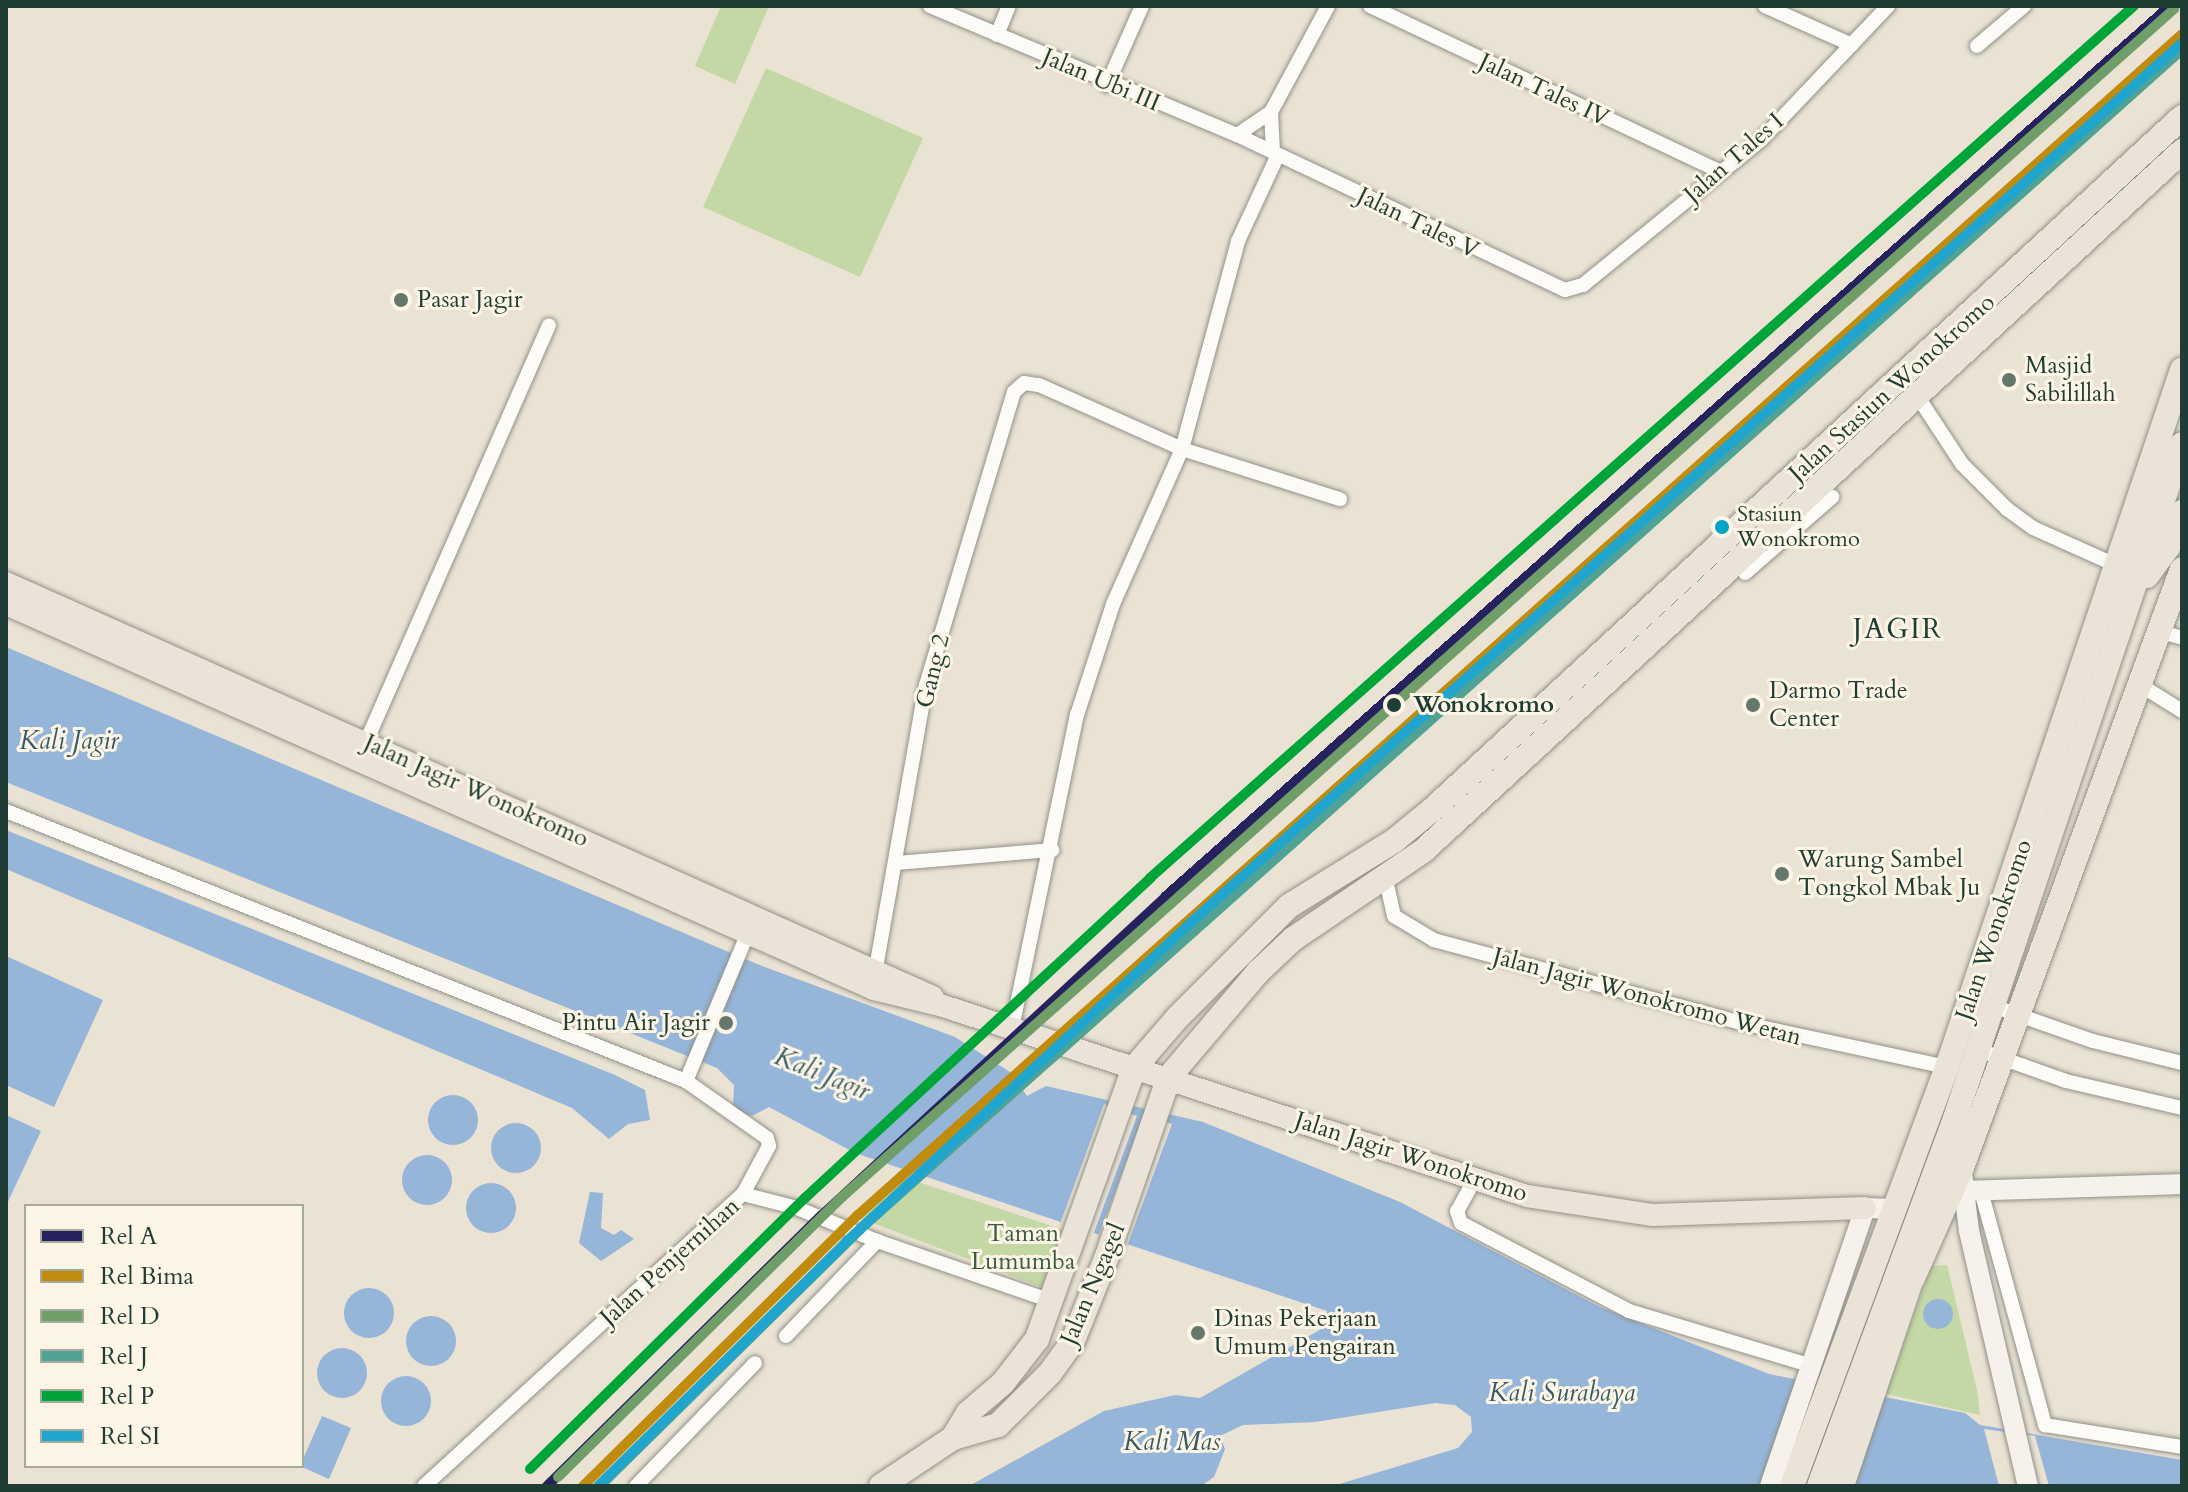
<!DOCTYPE html>
<style>
body{margin:0}
#map{position:relative;width:2188px;height:1492px;overflow:hidden;background:#eae2d3;font-family:Cardo,serif}
div>[style]{position:absolute}
.green>*{inset:0;background:#c3d8a4}
.water>*{inset:0;background:#95b5d9}
.round{border-radius:50%}
.pier>*{inset:0;background:#eae2d3}
.roads{filter:drop-shadow(0 0 2px #909188) drop-shadow(0 0 2px #909188)}
.minor>*{height:14px;margin:-7px;padding:0 7px;transform-origin:7px;border-radius:7px;background:#fcfbf8}
.secondary>*{height:20px;margin:-10px;padding:0 10px;transform-origin:10px;border-radius:10px;background:#f6f1eb}
.primary>*{height:22px;margin:-11px;padding:0 11px;transform-origin:11px;border-radius:11px;background:#ece3d8}
.trunk>*{height:24px;margin:-12px;padding:0 12px;transform-origin:12px;border-radius:12px;background:#ece3d8}
.rail-1>*{height:10px;margin:-5px;padding:0 5px;transform-origin:5px;border-radius:5px;background:#26225e}
.rail-2>*{height:10px;margin:-5px;padding:0 5px;transform-origin:5px;border-radius:5px;background:#c18c0d}
.rail-3>*{height:10px;margin:-5px;padding:0 5px;transform-origin:5px;border-radius:5px;background:#6f9e68}
.rail-4>*{height:10px;margin:-5px;padding:0 5px;transform-origin:5px;border-radius:5px;background:#50a394}
.rail-5>*{height:10px;margin:-5px;padding:0 5px;transform-origin:5px;border-radius:5px;background:#00a53a}
.rail-6>*{height:10px;margin:-5px;padding:0 5px;transform-origin:5px;border-radius:5px;background:#20a6ce}
.dots>*{width:22px;height:22px;translate:-50% -50%;box-sizing:border-box;border:4px solid #fcf5e5;border-radius:50%}
span{translate:-50% -50%;white-space:nowrap;text-align:center;line-height:1.15;-webkit-text-stroke:6px #fcf5e5;paint-order:stroke}
.bus-label{font-size:22px;color:#1f3d34}
.left{translate:0 -50%;text-align:left}
.street-label{font-size:24px;color:#1f3d34}
.poi-label{font-size:24px;color:#1f3d34}
.right{translate:-100% -50%;text-align:right}
.stop-label{font-size:24px;color:#1f3d34;font-weight:700}
.park-label{font-size:24px;color:#395a43}
.water-label{font-size:26px;color:#375b66;font-style:italic}
.quarter-label{font-size:28px;color:#1f3d34;letter-spacing:2px}
.frame{position:absolute;inset:0;border:8px solid #1f3d34;pointer-events:none}
.legend{position:absolute;left:24px;top:1204px;width:280px;height:264px;box-sizing:border-box;background:#fcf5e5;border:2px solid #a4ab9e;margin:0;padding:10px 14px;list-style:none;font-size:24px;color:#1f3d34}
.legend li{display:flex;align-items:center;gap:16px;height:40px}
.legend b{width:40px;border:2px solid #a4ab9e}
</style>
<div id="map">
<div class="green">
<div style="clip-path:polygon(721px 6px,769px 6px,735px 84px,695px 66px)"></div>
<div style="clip-path:polygon(766px 68px,923px 138px,860px 277px,703px 207px)"></div>
<div style="clip-path:polygon(897px 1175px,1064px 1230px,1042px 1287px,857px 1217px)"></div>
<div style="clip-path:polygon(1947px 1265px,1977px 1390px,1980px 1415px,1886px 1394px,1931px 1266px)"></div>
</div>
<div class="water">
<div style="clip-path:polygon(6px 647px,762px 966px,955px 1037px,1010px 1072px,1027px 1096px,1046px 1086px,1203px 1122px,1400px 1202px,1598px 1306px,1769px 1374px,1965px 1413px,1980px 1425px,2182px 1460px,2182px 1486px,1333px 1486px,1458px 1448px,1472px 1432px,1471px 1417px,1455px 1405px,1435px 1403px,1315px 1422px,1243px 1425px,1220px 1436px,1225px 1449px,1214px 1477px,1201px 1486px,969px 1486px,1104px 1411px,1175px 1395px,1200px 1398px,1323px 1328px,1327px 1311px,855px 1153px,769px 1107px,752px 1116px,733px 1109px,734px 1085px,717px 1068px,6px 782px)"></div>
<div style="clip-path:polygon(6px 830px,615px 1075px,645px 1090px,650px 1120px,628px 1124px,609px 1139px,572px 1108px,6px 869px)"></div>
<div style="clip-path:polygon(6px 956px,103px 1000px,54px 1107px,6px 1085px)"></div>
<div class="round" style="left:428px;top:1095px;width:50px;height:50px"></div>
<div style="clip-path:polygon(6px 1115px,41px 1131px,6px 1206px)"></div>
<div class="round" style="left:491px;top:1123px;width:50px;height:50px"></div>
<div class="round" style="left:402px;top:1155px;width:50px;height:50px"></div>
<div class="round" style="left:466px;top:1183px;width:50px;height:50px"></div>
<div style="clip-path:polygon(590px 1192px,603px 1193px,601px 1228px,614px 1235px,621px 1230px,634px 1239px,601px 1261px,579px 1243px)"></div>
<div class="round" style="left:344px;top:1288px;width:50px;height:50px"></div>
<div class="round" style="left:1923px;top:1299px;width:30px;height:30px"></div>
<div class="round" style="left:406px;top:1316px;width:50px;height:50px"></div>
<div class="round" style="left:317px;top:1348px;width:50px;height:50px"></div>
<div class="round" style="left:381px;top:1376px;width:50px;height:50px"></div>
<div style="clip-path:polygon(322px 1416px,351px 1428px,329px 1479px,300px 1466px)"></div>
</div>
<div class="pier">
<div style="clip-path:polygon(1104px 1104px,1137px 1116px,1093px 1235px,1060px 1224px)"></div>
<div style="clip-path:polygon(1144px 1114px,1172px 1124px,1127px 1246px,1098px 1237px)"></div>
<div style="clip-path:polygon(1984px 1429px,2035px 1436px,2049px 1486px,1999px 1486px)"></div>
</div>
<div class="roads">
<div class="minor">
<div style="left:930px;top:6px;width:333px;rotate:22.8deg"></div>
<div style="left:1237px;top:135px;width:363px;rotate:25.3deg"></div>
<div style="left:1565px;top:290px;width:19px;rotate:-16deg"></div>
<div style="left:1583px;top:285px;width:230px;rotate:-39.2deg"></div>
<div style="left:1761px;top:140px;width:185px;rotate:-46.5deg"></div>
<div style="left:1370px;top:6px;width:386px;rotate:25.3deg"></div>
<div style="left:1765px;top:6px;width:95px;rotate:24.1deg"></div>
<div style="left:997px;top:35px;width:31px;rotate:-68deg"></div>
<div style="left:1977px;top:46px;width:62px;rotate:-40.4deg"></div>
<div style="left:1107px;top:85px;width:86px;rotate:-66.1deg"></div>
<div style="left:1271px;top:112px;width:40px;rotate:87.1deg"></div>
<div style="left:1237px;top:135px;width:41px;rotate:-34.1deg"></div>
<div style="left:1271px;top:112px;width:120px;rotate:-61.7deg"></div>
<div style="left:1918px;top:397px;width:80px;rotate:56.7deg"></div>
<div style="left:1962px;top:464px;width:64px;rotate:45deg"></div>
<div style="left:2007px;top:509px;width:32px;rotate:36deg"></div>
<div style="left:2033px;top:528px;width:93px;rotate:24.1deg"></div>
<div style="left:1745px;top:573px;width:116px;rotate:-41.1deg"></div>
<div style="left:2158px;top:631px;width:25px;rotate:16deg"></div>
<div style="left:2137px;top:683px;width:53px;rotate:31.9deg"></div>
<div style="left:366px;top:742px;width:455px;rotate:-66.3deg"></div>
<div style="left:6px;top:811px;width:732px;rotate:21.66deg"></div>
<div style="left:897px;top:863px;width:156px;rotate:-4.8deg"></div>
<div style="left:1385px;top:876px;width:41px;rotate:77.3deg"></div>
<div style="left:1394px;top:916px;width:47px;rotate:31deg"></div>
<div style="left:1434px;top:940px;width:314px;rotate:15.1deg"></div>
<div style="left:1737px;top:1022px;width:215px;rotate:12.1deg"></div>
<div style="left:876px;top:968px;width:287px;rotate:-80deg"></div>
<div style="left:926px;top:685px;width:306px;rotate:-73.3deg"></div>
<div style="left:1014px;top:392px;width:13px;rotate:-42deg"></div>
<div style="left:1024px;top:383px;width:15px;rotate:8deg"></div>
<div style="left:1039px;top:385px;width:157px;rotate:24.1deg"></div>
<div style="left:1182px;top:449px;width:166px;rotate:17.6deg"></div>
<div style="left:1993px;top:1006px;width:106px;rotate:19.3deg"></div>
<div style="left:2093px;top:1041px;width:92px;rotate:13.9deg"></div>
<div style="left:1012px;top:1028px;width:320px;rotate:-78.3deg"></div>
<div style="left:1077px;top:715px;width:117px;rotate:-72deg"></div>
<div style="left:1113px;top:604px;width:170px;rotate:-66deg"></div>
<div style="left:1182px;top:449px;width:215px;rotate:-74.9deg"></div>
<div style="left:1238px;top:241px;width:95px;rotate:-65.1deg"></div>
<div style="left:1979px;top:1050px;width:92px;rotate:19.6deg"></div>
<div style="left:2066px;top:1081px;width:119px;rotate:13.1deg"></div>
<div style="left:1475px;top:1179px;width:37px;rotate:119deg"></div>
<div style="left:1457px;top:1211px;width:13px;rotate:72deg"></div>
<div style="left:1461px;top:1223px;width:190px;rotate:27.6deg"></div>
<div style="left:1629px;top:1311px;width:191px;rotate:16.7deg"></div>
<div style="left:1981px;top:1191px;width:243px;rotate:74.7deg"></div>
<div style="left:2045px;top:1425px;width:139px;rotate:9.1deg"></div>
<div style="left:743px;top:1194px;width:56px;rotate:14.5deg"></div>
<div style="left:797px;top:1208px;width:87px;rotate:22.4deg"></div>
<div style="left:877px;top:1241px;width:187px;rotate:19deg"></div>
<div style="left:786px;top:1336px;width:132px;rotate:-46.2deg"></div>
<div style="left:424px;top:1486px;width:432px;rotate:-42.5deg"></div>
<div style="left:743px;top:1194px;width:55px;rotate:-61.6deg"></div>
<div style="left:769px;top:1146px;width:8px;rotate:-104deg"></div>
<div style="left:767px;top:1138px;width:99px;rotate:-144.9deg"></div>
<div style="left:686px;top:1081px;width:160px;rotate:-67.3deg"></div>
<div style="left:636px;top:1486px;width:171px;rotate:-45.9deg"></div>
</div>
<div class="secondary">
<div style="left:1961px;top:1165px;width:66px;rotate:83.1deg"></div>
<div style="left:1969px;top:1231px;width:262px;rotate:77deg"></div>
<div style="left:1964px;top:1191px;width:218px;rotate:-1.8deg"></div>
<div style="left:1770px;top:1486px;width:294px;rotate:-71.1deg"></div>
<div style="left:1865px;top:1208px;width:30px;rotate:2deg"></div>
</div>
<div class="primary">
<div style="left:6px;top:583px;width:1015px;rotate:24.07deg"></div>
<div style="left:6px;top:604px;width:950px;rotate:23.92deg"></div>
<div style="left:874px;top:989px;width:71px;rotate:13.8deg"></div>
<div style="left:943px;top:1006px;width:614px;rotate:18.02deg"></div>
<div style="left:1527px;top:1196px;width:126px;rotate:8.6deg"></div>
<div style="left:1652px;top:1215px;width:213px;rotate:-1.9deg"></div>
<div style="left:1843px;top:1486px;width:219px;rotate:-71.4deg"></div>
</div>
<div class="trunk">
<div style="left:2147px;top:576px;width:36px;rotate:-54deg"></div>
<div style="left:2168px;top:547px;width:38px;rotate:-68deg"></div>
<div style="left:1913px;top:1278px;width:118px;rotate:-66deg"></div>
<div style="left:1961px;top:1170px;width:640px;rotate:-69.81deg"></div>
<div style="left:953px;top:1438px;width:29px;rotate:-59deg"></div>
<div style="left:968px;top:1413px;width:46px;rotate:-40.6deg"></div>
<div style="left:1003px;top:1383px;width:56px;rotate:-52.3deg"></div>
<div style="left:1037px;top:1339px;width:288px;rotate:-70.3deg"></div>
<div style="left:1134px;top:1068px;width:67px;rotate:-49.2deg"></div>
<div style="left:1178px;top:1017px;width:157px;rotate:-45deg"></div>
<div style="left:1289px;top:906px;width:123px;rotate:-31.8deg"></div>
<div style="left:1394px;top:841px;width:50px;rotate:-39.4deg"></div>
<div style="left:1433px;top:809px;width:1020px;rotate:-42.73deg"></div>
<div style="left:881px;top:1486px;width:87px;rotate:-33.7deg"></div>
<div style="left:953px;top:1438px;width:47px;rotate:-16.1deg"></div>
<div style="left:998px;top:1425px;width:74px;rotate:-45deg"></div>
<div style="left:1050px;top:1373px;width:37px;rotate:-54deg"></div>
<div style="left:1072px;top:1343px;width:94px;rotate:-68.1deg"></div>
<div style="left:1107px;top:1256px;width:189px;rotate:-70.9deg"></div>
<div style="left:1169px;top:1077px;width:138px;rotate:-49.7deg"></div>
<div style="left:1258px;top:972px;width:48px;rotate:-43.3deg"></div>
<div style="left:1293px;top:939px;width:157px;rotate:-34.1deg"></div>
<div style="left:1423px;top:851px;width:1033px;rotate:-42.68deg"></div>
<div style="left:1792px;top:1486px;width:447px;rotate:-69.7deg"></div>
<div style="left:1947px;top:1067px;width:736px;rotate:-71.37deg"></div>
<div style="left:1819px;top:1486px;width:392px;rotate:-69.7deg"></div>
<div style="left:1955px;top:1118px;width:711px;rotate:-71.39deg"></div>
</div>
</div>
<div class="rail-1">
<div style="left:547px;top:1486px;width:385px;rotate:-44.6deg"></div>
<div style="left:821px;top:1216px;width:471px;rotate:-42.8deg"></div>
<div style="left:1166px;top:896px;width:1342px;rotate:-41.56deg"></div>
</div>
<div class="rail-2">
<div style="left:583px;top:1486px;width:386px;rotate:-44.6deg"></div>
<div style="left:858px;top:1215px;width:1774px;rotate:-41.73deg"></div>
</div>
<div class="rail-3">
<div style="left:558px;top:1477px;width:399px;rotate:-44.6deg"></div>
<div style="left:842px;top:1197px;width:1785px;rotate:-41.73deg"></div>
</div>
<div class="rail-4">
<div style="left:600px;top:1486px;width:373px;rotate:-44.6deg"></div>
<div style="left:866px;top:1224px;width:1764px;rotate:-41.74deg"></div>
</div>
<div class="rail-5">
<div style="left:530px;top:1469px;width:386px;rotate:-44.6deg"></div>
<div style="left:805px;top:1198px;width:471px;rotate:-42.8deg"></div>
<div style="left:1150px;top:878px;width:1315px;rotate:-41.55deg"></div>
</div>
<div class="rail-6">
<div style="left:598px;top:1486px;width:348px;rotate:-44.5deg"></div>
<div style="left:846px;top:1242px;width:469px;rotate:-42.8deg"></div>
<div style="left:1190px;top:923px;width:1326px;rotate:-41.58deg"></div>
</div>
<div class="dots">
<div style="left:401px;top:300px;background:#66776c"></div>
<div style="left:2009px;top:380px;background:#66776c"></div>
<div style="left:1722px;top:527px;background:#02a4c6"></div>
<div style="left:1394px;top:705px;background:#1f3d34"></div>
<div style="left:1753px;top:705px;background:#66776c"></div>
<div style="left:1782px;top:874px;background:#66776c"></div>
<div style="left:726px;top:1023px;background:#66776c"></div>
<div style="left:1198px;top:1333px;background:#66776c"></div>
</div>
<div class="bus-label">
<span class="left" style="left:1737px;top:527px">Stasiun<br>Wonokromo</span>
</div>
<div class="street-label">
<span style="left:1101px;top:80px;rotate:23deg">Jalan Ubi III</span>
<span style="left:1544px;top:90px;rotate:25deg">Jalan Tales IV</span>
<span style="left:1734px;top:158px;rotate:-41deg">Jalan Tales I</span>
<span style="left:1418px;top:223px;rotate:26deg">Jalan Tales V</span>
<span style="left:1892px;top:388px;rotate:-42deg">Jalan Stasiun Wonokromo</span>
<span style="left:933px;top:671px;rotate:-76deg">Gang 2</span>
<span style="left:476px;top:791px;rotate:24deg">Jalan Jagir Wonokromo</span>
<span style="left:1994px;top:930px;rotate:-71deg">Jalan Wonokromo</span>
<span style="left:1647px;top:997px;rotate:15deg">Jalan Jagir Wonokromo Wetan</span>
<span style="left:1411px;top:1157px;rotate:18deg">Jalan Jagir Wonokromo</span>
<span style="left:670px;top:1262px;rotate:-42deg">Jalan Penjernihan</span>
<span style="left:1093px;top:1284px;rotate:-67deg">Jalan Ngagel</span>
</div>
<div class="poi-label">
<span class="left" style="left:417px;top:300px">Pasar Jagir</span>
<span class="left" style="left:2025px;top:380px">Masjid<br>Sabilillah</span>
<span class="left" style="left:1769px;top:705px">Darmo Trade<br>Center</span>
<span class="left" style="left:1798px;top:874px">Warung Sambel<br>Tongkol Mbak Ju</span>
<span class="right" style="left:710px;top:1023px">Pintu Air Jagir</span>
<span class="left" style="left:1214px;top:1333px">Dinas Pekerjaan<br>Umum Pengairan</span>
</div>
<div class="stop-label">
<span class="left" style="left:1413px;top:705px">Wonokromo</span>
</div>
<div class="park-label">
<span style="left:1023px;top:1248px">Taman<br>Lumumba</span>
</div>
<div class="water-label">
<span style="left:69px;top:741px">Kali Jagir</span>
<span style="left:822px;top:1074px;rotate:22deg">Kali Jagir</span>
<span style="left:1562px;top:1393px">Kali Surabaya</span>
<span style="left:1172px;top:1442px">Kali Mas</span>
</div>
<div class="quarter-label">
<span style="left:1898px;top:629px">JAGIR</span>
</div>
<div class="frame"></div>
<ul class="legend">
<li><b style="height:10px;background:#26225e"></b>Rel A</li>
<li><b style="height:10px;background:#c18c0d"></b>Rel Bima</li>
<li><b style="height:10px;background:#6f9e68"></b>Rel D</li>
<li><b style="height:10px;background:#50a394"></b>Rel J</li>
<li><b style="height:10px;background:#00a53a"></b>Rel P</li>
<li><b style="height:10px;background:#20a6ce"></b>Rel SI</li>
</ul>
</div>
